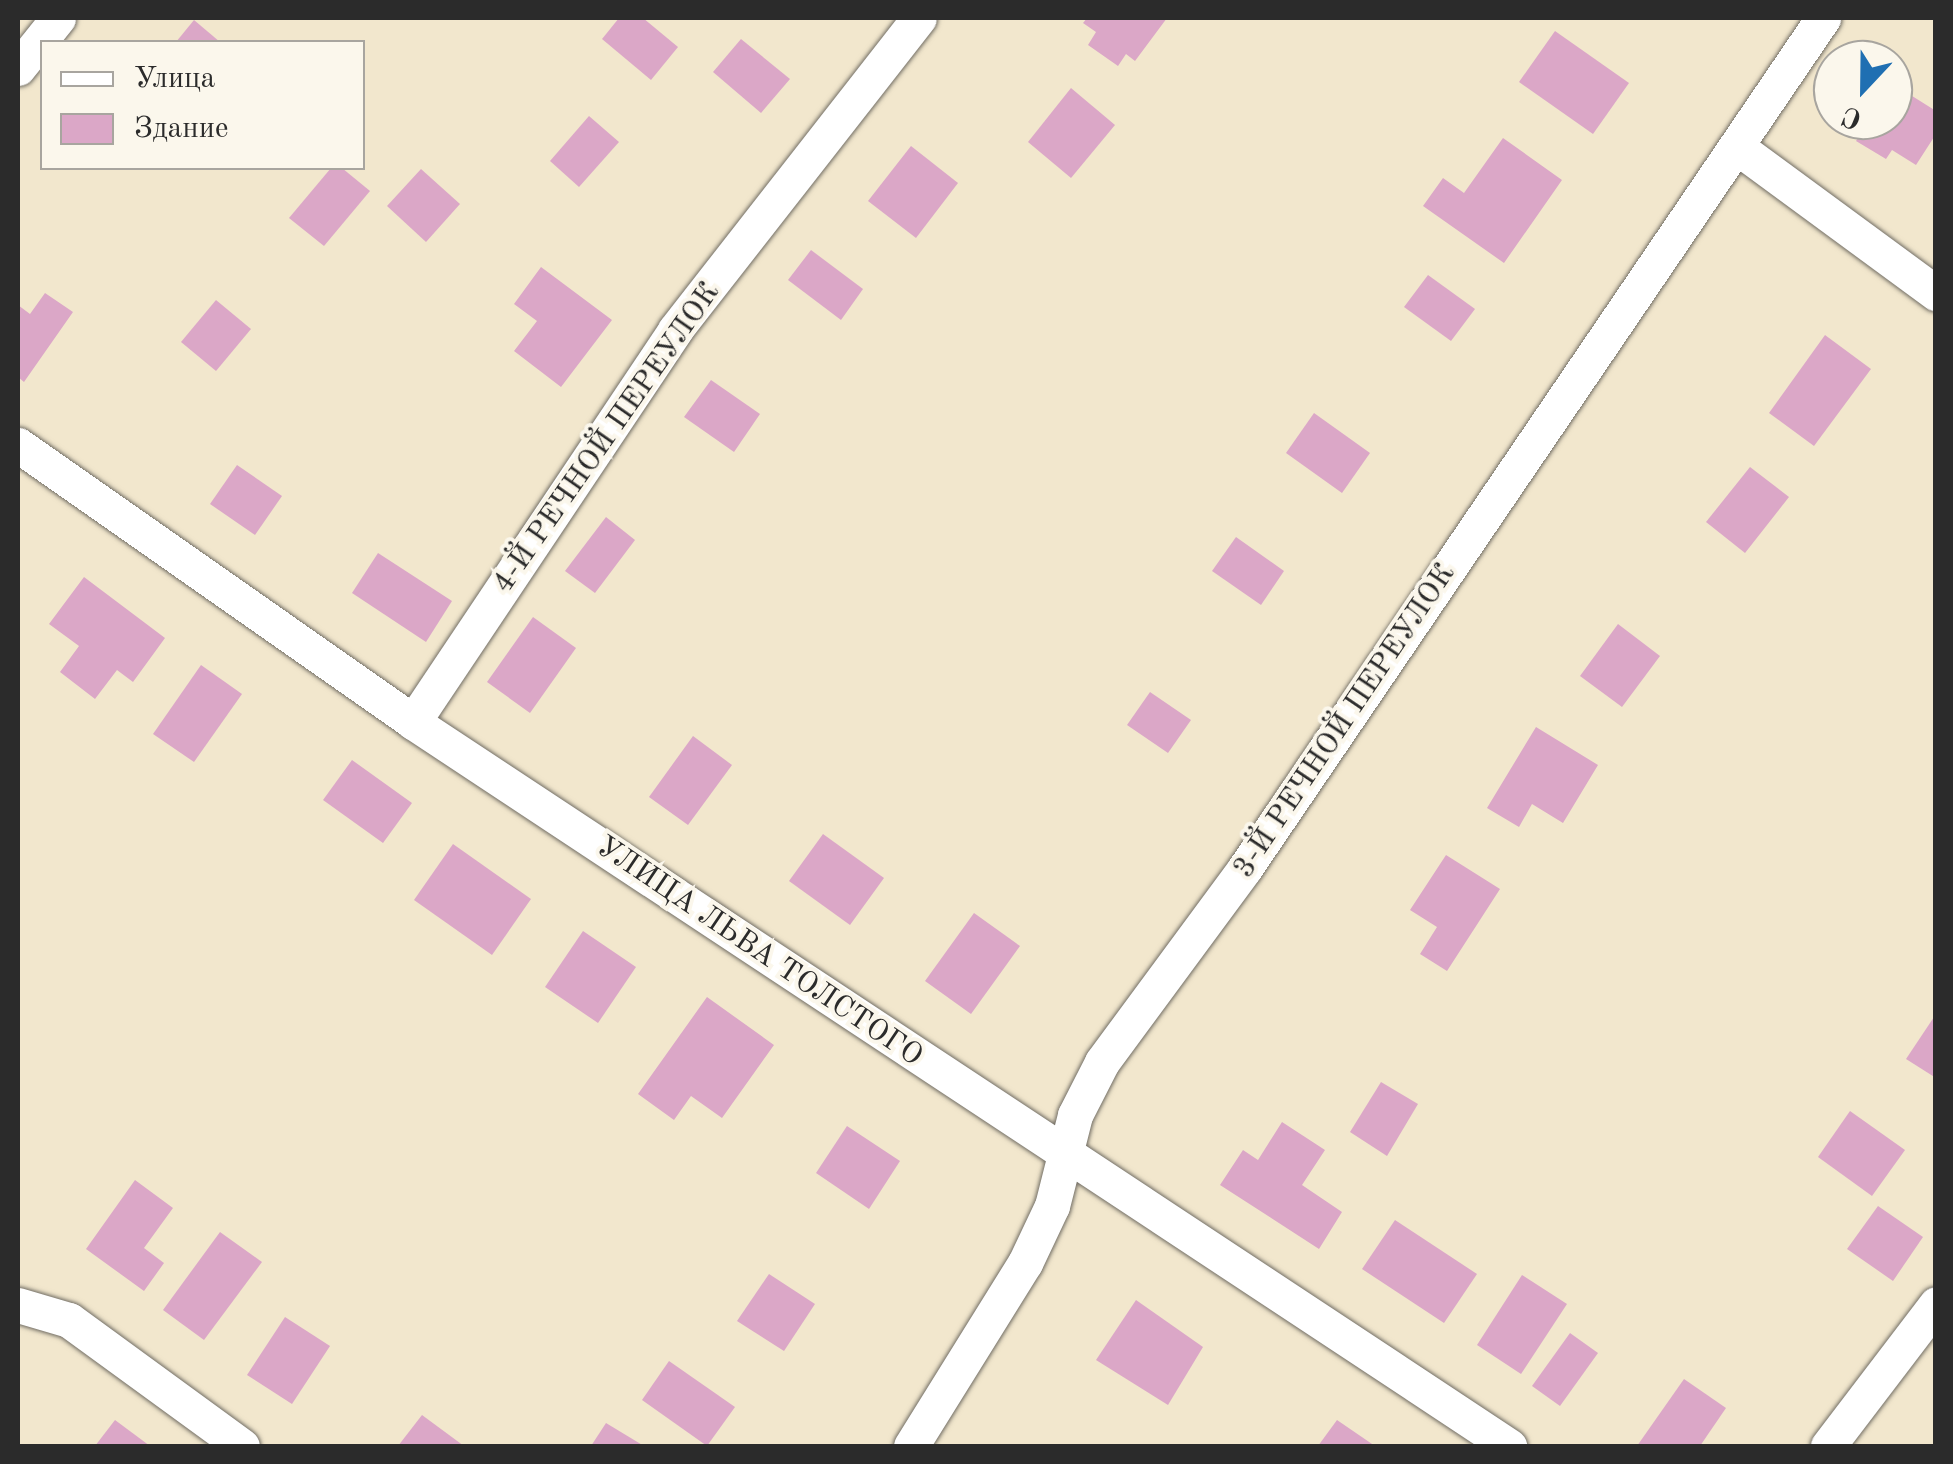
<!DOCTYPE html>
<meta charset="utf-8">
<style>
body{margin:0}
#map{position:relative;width:1953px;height:1464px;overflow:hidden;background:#f2e7cd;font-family:"Old Standard TT",serif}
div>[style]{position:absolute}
.building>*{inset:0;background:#dba7c7}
.roads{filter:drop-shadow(0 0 2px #716d64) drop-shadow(0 0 2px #716d64)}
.minor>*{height:35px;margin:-17.5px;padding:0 17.5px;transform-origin:17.5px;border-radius:17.5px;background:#fff}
span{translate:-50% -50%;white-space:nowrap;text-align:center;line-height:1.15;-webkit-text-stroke:8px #fbf7ec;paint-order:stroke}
.street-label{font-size:30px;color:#2b2b2b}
.frame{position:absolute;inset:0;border:20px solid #2b2b2b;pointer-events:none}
.legend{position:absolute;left:40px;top:40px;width:325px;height:130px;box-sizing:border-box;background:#fbf7ec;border:2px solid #a8a59f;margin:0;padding:12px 18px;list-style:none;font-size:30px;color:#2b2b2b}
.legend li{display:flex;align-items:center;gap:20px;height:50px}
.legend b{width:50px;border:2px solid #a8a59f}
.north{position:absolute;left:1813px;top:40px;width:100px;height:100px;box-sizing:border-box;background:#fbf7ec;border:2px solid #a8a59f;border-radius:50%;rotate:202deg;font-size:28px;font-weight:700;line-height:40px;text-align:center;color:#2b2b2b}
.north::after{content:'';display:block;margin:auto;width:35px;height:45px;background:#1f6fb2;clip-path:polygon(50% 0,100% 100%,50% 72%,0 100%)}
</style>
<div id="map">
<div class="building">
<div style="clip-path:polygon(619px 18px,643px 18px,678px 47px,651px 80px,602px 39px)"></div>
<div style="clip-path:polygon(1087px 18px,1167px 18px,1135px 61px,1126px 54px,1118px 66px,1088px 45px,1096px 32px,1083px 23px)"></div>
<div style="clip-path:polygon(194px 20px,220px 42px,176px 42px)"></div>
<div style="clip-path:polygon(1555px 31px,1629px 83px,1593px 134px,1519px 82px)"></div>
<div style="clip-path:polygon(741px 39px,790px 79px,761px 113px,713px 72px)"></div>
<div style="clip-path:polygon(1893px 84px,1936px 111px,1936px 134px,1916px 165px,1892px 150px,1886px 159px,1856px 141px,1870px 120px,1893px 120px)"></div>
<div style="clip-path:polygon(1071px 88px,1115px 125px,1071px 178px,1028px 142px)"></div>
<div style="clip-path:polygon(589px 116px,619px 142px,579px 187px,550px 161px)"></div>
<div style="clip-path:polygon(1503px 138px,1562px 180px,1504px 263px,1423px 206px,1443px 178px,1464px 193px)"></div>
<div style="clip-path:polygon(911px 146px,958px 183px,916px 238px,868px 201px)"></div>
<div style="clip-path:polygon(331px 168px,342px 168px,370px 191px,324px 246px,289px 218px)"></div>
<div style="clip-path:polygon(421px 169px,460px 204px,426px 242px,387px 206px)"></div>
<div style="clip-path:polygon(811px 250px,863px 289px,841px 320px,788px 280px)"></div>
<div style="clip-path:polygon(541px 267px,612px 320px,561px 387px,514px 351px,537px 321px,514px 304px)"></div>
<div style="clip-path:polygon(1428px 275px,1475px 309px,1451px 341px,1404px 307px)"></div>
<div style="clip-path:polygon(45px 293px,73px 312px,24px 382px,18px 377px,18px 305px,30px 314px)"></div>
<div style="clip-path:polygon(216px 300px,251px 329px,216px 371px,181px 342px)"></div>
<div style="clip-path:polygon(1825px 335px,1871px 369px,1814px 446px,1769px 413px)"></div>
<div style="clip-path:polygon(711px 380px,760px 414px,734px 452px,684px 417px)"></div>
<div style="clip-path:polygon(1314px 413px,1370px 453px,1342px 493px,1286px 453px)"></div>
<div style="clip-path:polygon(237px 465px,282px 496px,255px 535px,210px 504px)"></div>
<div style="clip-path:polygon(1750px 467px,1789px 497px,1745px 553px,1706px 522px)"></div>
<div style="clip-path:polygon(606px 517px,635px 540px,595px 593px,565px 571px)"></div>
<div style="clip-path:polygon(1236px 537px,1284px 571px,1261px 605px,1212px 571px)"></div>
<div style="clip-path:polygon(378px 553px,452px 601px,426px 642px,352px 593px)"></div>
<div style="clip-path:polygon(84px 577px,165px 638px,133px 682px,117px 670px,95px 699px,60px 672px,79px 646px,49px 624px)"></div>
<div style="clip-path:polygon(533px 617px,576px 648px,530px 713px,487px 682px)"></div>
<div style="clip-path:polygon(1618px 624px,1660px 656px,1622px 707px,1580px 676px)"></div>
<div style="clip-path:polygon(201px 665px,242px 694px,194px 762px,153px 734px)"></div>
<div style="clip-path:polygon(1150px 692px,1191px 720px,1168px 753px,1127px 725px)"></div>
<div style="clip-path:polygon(1536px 727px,1598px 765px,1563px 823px,1532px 804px,1519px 827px,1487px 808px)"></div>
<div style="clip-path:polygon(693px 736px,732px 765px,688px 825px,649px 797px)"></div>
<div style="clip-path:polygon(352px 760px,412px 803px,383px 843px,323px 800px)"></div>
<div style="clip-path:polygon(823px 834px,884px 878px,850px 925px,789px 881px)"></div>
<div style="clip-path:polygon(453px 844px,531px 899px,492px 955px,414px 900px)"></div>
<div style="clip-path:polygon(1446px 855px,1500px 889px,1447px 971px,1420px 954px,1437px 927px,1410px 910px)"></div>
<div style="clip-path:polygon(974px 913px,1020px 946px,971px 1014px,925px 981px)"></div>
<div style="clip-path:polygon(583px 931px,636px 967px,598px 1023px,545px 987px)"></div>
<div style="clip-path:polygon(707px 997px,774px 1045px,722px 1118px,691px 1096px,674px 1120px,638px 1094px)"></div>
<div style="clip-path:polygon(1936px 1014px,1936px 1078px,1906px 1059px)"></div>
<div style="clip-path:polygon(1381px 1082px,1418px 1104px,1387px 1156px,1350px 1132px)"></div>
<div style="clip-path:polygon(1850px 1111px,1905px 1150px,1872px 1196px,1818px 1157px)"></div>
<div style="clip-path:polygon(1282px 1122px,1325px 1150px,1302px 1185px,1342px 1212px,1319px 1249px,1220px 1185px,1243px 1150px,1258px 1160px)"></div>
<div style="clip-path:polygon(847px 1126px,900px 1161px,869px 1209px,816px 1173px)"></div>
<div style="clip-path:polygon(135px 1180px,173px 1208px,144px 1248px,164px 1263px,144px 1291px,86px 1249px)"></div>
<div style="clip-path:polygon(1878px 1206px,1923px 1237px,1893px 1281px,1847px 1249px)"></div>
<div style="clip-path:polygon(1395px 1220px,1477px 1274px,1444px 1323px,1362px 1269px)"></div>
<div style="clip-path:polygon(220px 1232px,262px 1262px,204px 1340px,163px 1310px)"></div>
<div style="clip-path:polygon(769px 1274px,815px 1304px,784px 1351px,737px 1321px)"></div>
<div style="clip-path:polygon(1522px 1275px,1567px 1304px,1521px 1374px,1477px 1345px)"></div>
<div style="clip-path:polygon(1136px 1300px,1203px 1347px,1168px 1405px,1096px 1360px)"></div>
<div style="clip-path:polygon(285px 1317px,330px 1346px,292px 1404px,247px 1375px)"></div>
<div style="clip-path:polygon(1570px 1333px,1598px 1353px,1560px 1406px,1532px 1386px)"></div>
<div style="clip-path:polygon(669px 1361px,735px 1407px,707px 1446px,642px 1400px)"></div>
<div style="clip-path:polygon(1684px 1379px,1726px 1408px,1700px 1446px,1637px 1446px)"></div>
<div style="clip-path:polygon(422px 1415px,464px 1446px,398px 1446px)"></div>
<div style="clip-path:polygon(115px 1420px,150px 1446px,95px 1446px)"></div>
<div style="clip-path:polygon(1337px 1420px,1375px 1446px,1318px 1446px)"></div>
<div style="clip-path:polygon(606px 1423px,644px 1446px,591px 1446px)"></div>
</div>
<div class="roads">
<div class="minor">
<div style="left:18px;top:68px;width:64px;rotate:-51.3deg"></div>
<div style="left:1737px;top:147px;width:247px;rotate:36.3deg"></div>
<div style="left:18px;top:445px;width:482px;rotate:35deg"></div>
<div style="left:413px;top:722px;width:1314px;rotate:33.45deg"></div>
<div style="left:413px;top:722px;width:471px;rotate:-56.2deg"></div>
<div style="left:675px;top:330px;width:396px;rotate:-52deg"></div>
<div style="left:18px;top:1305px;width:53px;rotate:16.4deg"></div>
<div style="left:69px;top:1320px;width:214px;rotate:36.1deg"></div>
<div style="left:911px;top:1446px;width:216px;rotate:-58.1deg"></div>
<div style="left:1025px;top:1263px;width:63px;rotate:-64.7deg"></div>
<div style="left:1052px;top:1206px;width:94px;rotate:-75.8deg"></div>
<div style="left:1075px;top:1115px;width:59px;rotate:-63deg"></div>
<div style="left:1102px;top:1062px;width:241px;rotate:-53.6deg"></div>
<div style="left:1245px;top:868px;width:1028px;rotate:-55.78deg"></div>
<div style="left:1828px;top:1446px;width:178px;rotate:-52.7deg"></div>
</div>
</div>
<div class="street-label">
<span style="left:607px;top:438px;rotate:-55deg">4-Й РЕЧНОЙ ПЕРЕУЛОК</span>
<span style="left:1345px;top:721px;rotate:-56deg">3-Й РЕЧНОЙ ПЕРЕУЛОК</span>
<span style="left:759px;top:952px;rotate:34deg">УЛИЦА ЛЬВА ТОЛСТОГО</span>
</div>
<div class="frame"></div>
<ul class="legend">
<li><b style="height:12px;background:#fff"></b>Улица</li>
<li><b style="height:28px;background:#dba7c7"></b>Здание</li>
</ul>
<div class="north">С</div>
</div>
